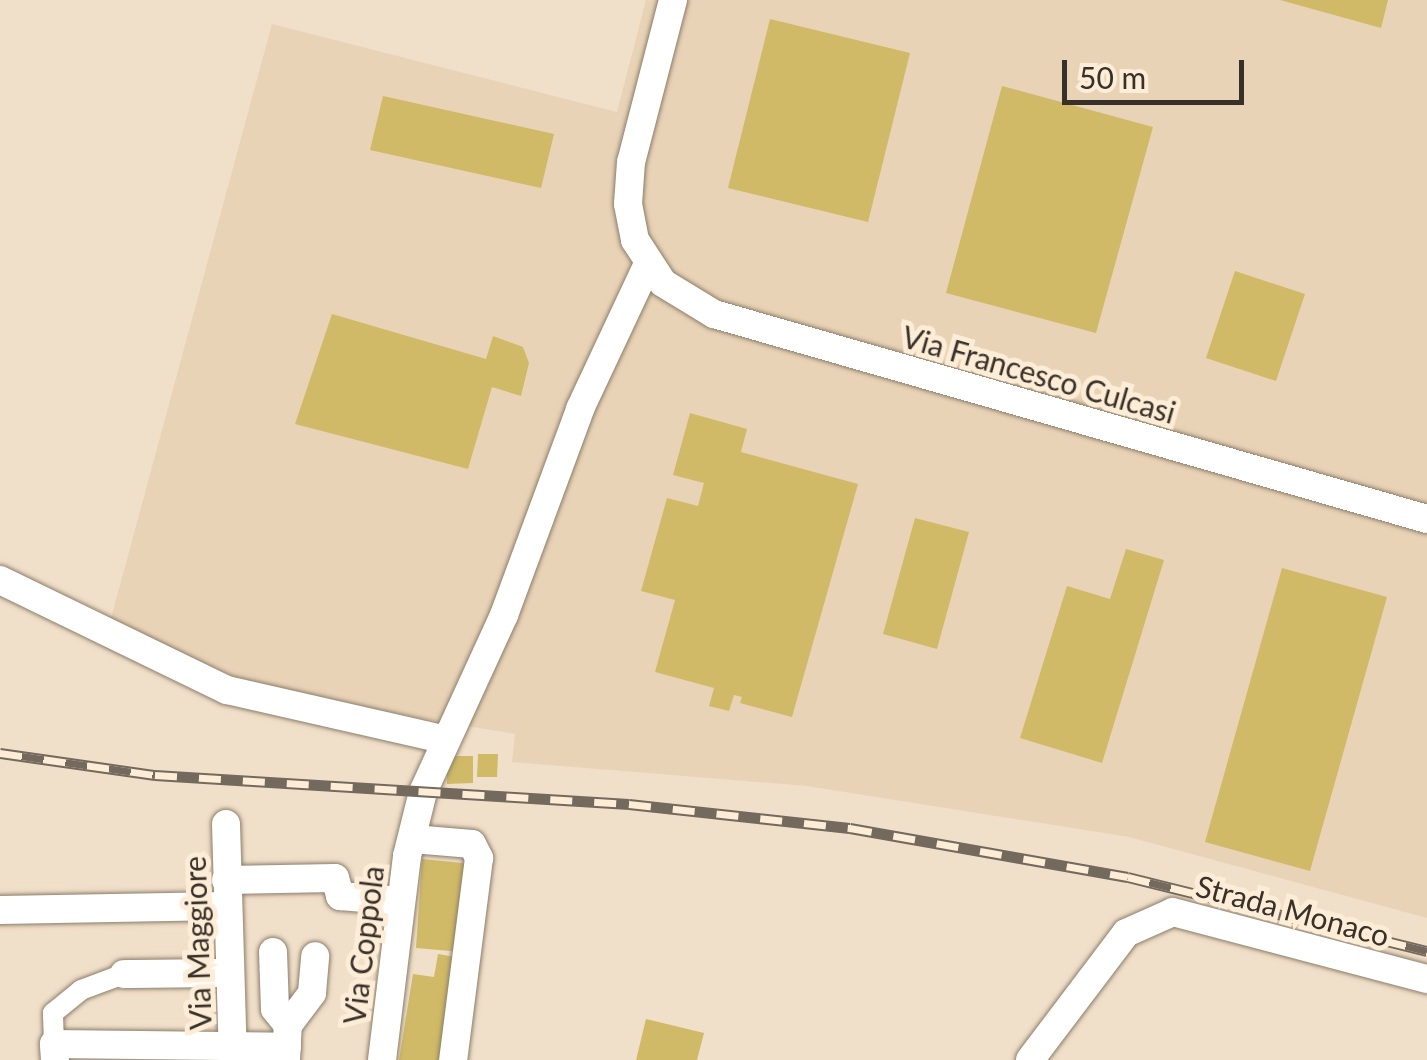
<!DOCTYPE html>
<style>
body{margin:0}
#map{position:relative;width:1427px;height:1060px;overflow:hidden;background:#f0dfc9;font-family:Lato,sans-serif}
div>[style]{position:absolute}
.built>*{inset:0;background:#e9d3b7}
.building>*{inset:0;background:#d0ba67}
.roads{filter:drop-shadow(0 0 2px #8c7d69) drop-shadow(0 0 2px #8c7d69)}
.pedestrian>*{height:20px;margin:-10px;padding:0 10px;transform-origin:10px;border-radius:10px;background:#fff}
.minor>*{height:28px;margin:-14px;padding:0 14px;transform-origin:14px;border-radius:14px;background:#fff}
.rail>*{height:11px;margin-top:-5.5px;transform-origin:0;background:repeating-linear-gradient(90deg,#fdecd6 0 22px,#73695d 0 44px);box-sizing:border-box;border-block:2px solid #73695d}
span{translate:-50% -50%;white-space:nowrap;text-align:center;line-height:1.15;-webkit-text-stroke:10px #fdecd6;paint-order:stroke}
.street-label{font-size:30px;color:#383129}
.scale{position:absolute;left:1062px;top:60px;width:182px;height:45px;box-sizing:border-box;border:5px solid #383129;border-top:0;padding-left:12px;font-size:30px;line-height:35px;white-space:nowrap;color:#383129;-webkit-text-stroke:8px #fdecd6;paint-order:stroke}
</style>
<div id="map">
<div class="built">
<div style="clip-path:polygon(646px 0,1427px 0,1427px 918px,1129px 837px,807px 786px,512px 762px,515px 734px,270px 692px,110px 622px,272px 24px,617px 112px)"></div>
</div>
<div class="building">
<div style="clip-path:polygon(1280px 0,1388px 0,1381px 28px)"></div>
<div style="clip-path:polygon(770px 19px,910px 53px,868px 222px,728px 188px)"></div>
<div style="clip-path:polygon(1002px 86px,1153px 127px,1096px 333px,946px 293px)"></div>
<div style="clip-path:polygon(383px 96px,554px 134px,541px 188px,370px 150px)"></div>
<div style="clip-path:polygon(1235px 271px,1305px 294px,1276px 381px,1206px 358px)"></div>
<div style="clip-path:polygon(332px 314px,486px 359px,493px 336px,523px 347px,529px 363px,521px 396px,492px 387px,468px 469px,295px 424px)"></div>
<div style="clip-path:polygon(690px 413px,747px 429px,741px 452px,858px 484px,792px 717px,740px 703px,742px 697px,734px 695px,729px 711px,709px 706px,714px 688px,655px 672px,675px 600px,641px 591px,667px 498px,698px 506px,704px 483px,673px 475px)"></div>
<div style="clip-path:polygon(915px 518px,969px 532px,937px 649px,883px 634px)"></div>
<div style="clip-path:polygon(1126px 549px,1164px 560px,1102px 763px,1020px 738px,1067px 586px,1110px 599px)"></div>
<div style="clip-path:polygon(1282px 568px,1387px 597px,1310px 871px,1205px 842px)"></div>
<div style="clip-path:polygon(478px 754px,498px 754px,497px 777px,477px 777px)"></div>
<div style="clip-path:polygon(447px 756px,473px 756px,473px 783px,447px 784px)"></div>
<div style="clip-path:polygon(422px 859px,473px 864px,462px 952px,416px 948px)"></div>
<div style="clip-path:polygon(438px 954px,461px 958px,444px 1060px,399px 1060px,413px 974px,434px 977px)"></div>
<div style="clip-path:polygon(646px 1019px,704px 1033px,697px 1060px,636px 1060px)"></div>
</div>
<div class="roads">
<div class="pedestrian">
<div style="left:54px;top:1044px;width:31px;rotate:-92deg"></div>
<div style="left:53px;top:1013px;width:36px;rotate:-39deg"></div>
<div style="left:81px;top:990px;width:46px;rotate:-20.4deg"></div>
</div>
<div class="minor">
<div style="left:673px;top:0;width:167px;rotate:104.5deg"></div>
<div style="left:631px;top:162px;width:42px;rotate:94.1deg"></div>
<div style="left:628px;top:204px;width:37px;rotate:79deg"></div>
<div style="left:635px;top:240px;width:51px;rotate:56.9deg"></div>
<div style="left:663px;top:283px;width:60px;rotate:31.3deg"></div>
<div style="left:714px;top:314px;width:742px;rotate:16.04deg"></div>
<div style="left:0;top:580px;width:252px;rotate:25.9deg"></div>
<div style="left:227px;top:690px;width:221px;rotate:12.8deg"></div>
<div style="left:226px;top:824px;width:236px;rotate:88.3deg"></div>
<div style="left:413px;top:839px;width:59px;rotate:4.8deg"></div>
<div style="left:472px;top:844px;width:16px;rotate:63deg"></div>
<div style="left:479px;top:858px;width:204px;rotate:97.3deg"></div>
<div style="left:226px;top:880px;width:109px;rotate:-1.1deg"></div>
<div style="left:335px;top:878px;width:19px;rotate:74deg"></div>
<div style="left:340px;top:896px;width:61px;rotate:4.7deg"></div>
<div style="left:0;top:910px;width:225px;rotate:-1deg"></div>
<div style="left:273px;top:952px;width:57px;rotate:88deg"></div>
<div style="left:275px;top:1009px;width:21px;rotate:51deg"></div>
<div style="left:124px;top:974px;width:102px;rotate:-0.6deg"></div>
<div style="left:55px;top:1060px;width:16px;rotate:-94deg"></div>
<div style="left:54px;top:1044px;width:233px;rotate:0.7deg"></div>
<div style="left:286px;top:1060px;width:35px;rotate:-87deg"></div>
<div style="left:288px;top:1025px;width:40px;rotate:-53deg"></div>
<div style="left:312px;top:993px;width:37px;rotate:-85deg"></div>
<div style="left:382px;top:1060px;width:206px;rotate:-83deg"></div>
<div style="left:407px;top:856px;width:66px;rotate:-76deg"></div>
<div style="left:423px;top:792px;width:195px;rotate:-65.4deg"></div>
<div style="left:504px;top:615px;width:220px;rotate:-69.7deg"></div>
<div style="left:580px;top:409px;width:158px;rotate:-64.9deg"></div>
<div style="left:1030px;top:1060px;width:159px;rotate:-52.9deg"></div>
<div style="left:1126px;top:933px;width:51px;rotate:-24.1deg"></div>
<div style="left:1173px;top:912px;width:263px;rotate:14.8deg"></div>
</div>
</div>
<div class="rail">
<div style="left:0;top:753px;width:157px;rotate:8.1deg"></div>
<div style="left:155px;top:775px;width:475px;rotate:3.5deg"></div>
<div style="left:629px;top:804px;width:222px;rotate:6.2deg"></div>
<div style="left:850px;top:828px;width:282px;rotate:10deg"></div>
<div style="left:1128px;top:877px;width:308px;rotate:13.9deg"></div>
</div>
<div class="street-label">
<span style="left:1039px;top:374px;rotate:16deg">Via Francesco Culcasi</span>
<span style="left:1293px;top:910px;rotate:15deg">Strada Monaco</span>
<span style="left:197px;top:943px;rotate:-92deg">Via Maggiore</span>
<span style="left:363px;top:945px;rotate:-83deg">Via Coppola</span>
</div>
<div class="scale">50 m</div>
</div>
